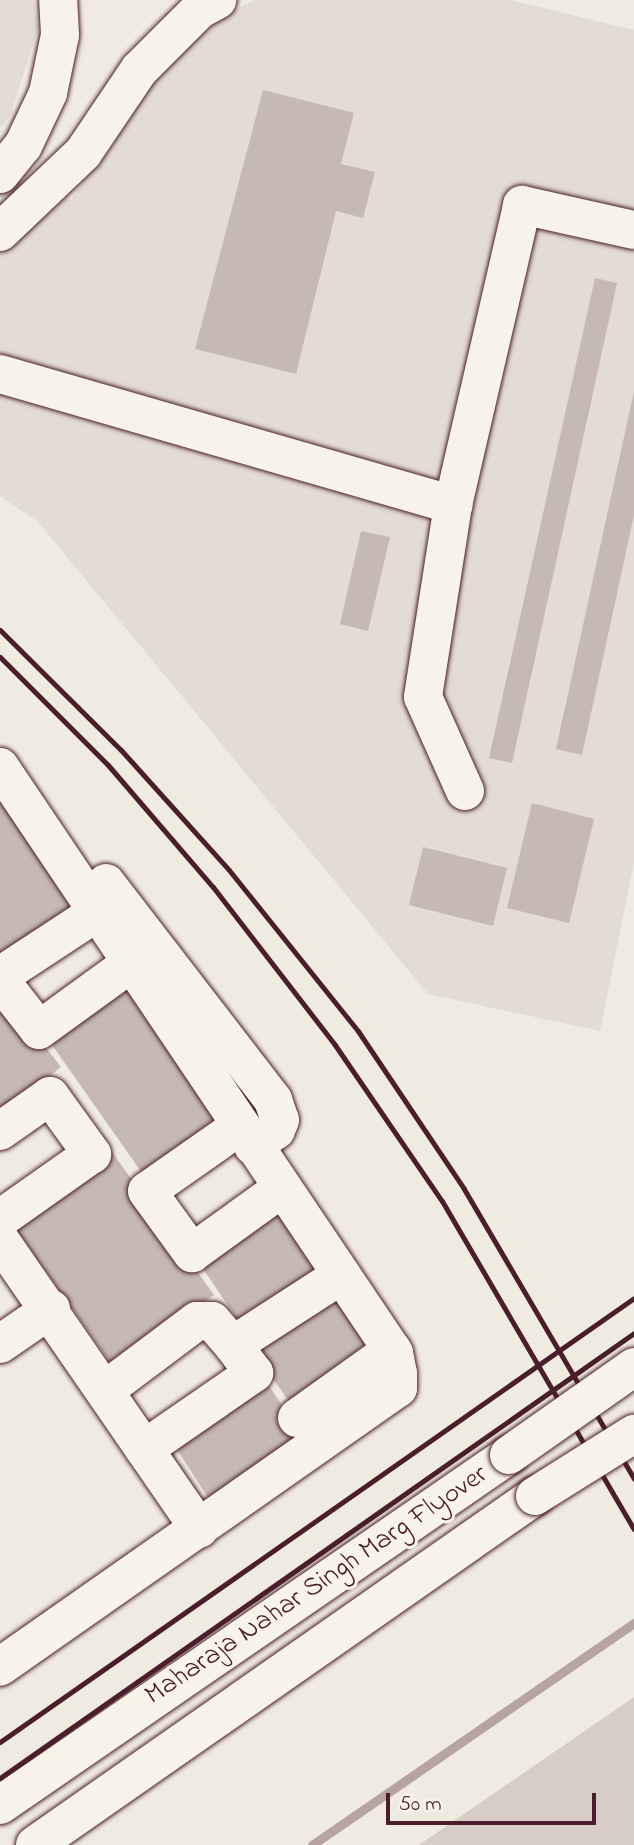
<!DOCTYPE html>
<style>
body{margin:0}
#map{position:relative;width:634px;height:1845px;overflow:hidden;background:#f0ebe0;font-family:"Indie Flower",sans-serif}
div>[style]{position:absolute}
.built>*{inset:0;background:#e3dcd2}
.green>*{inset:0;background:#d8cdc6}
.stream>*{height:9px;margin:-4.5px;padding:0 4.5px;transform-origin:4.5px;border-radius:4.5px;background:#b7a4a2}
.building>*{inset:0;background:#c6b8b3}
.roads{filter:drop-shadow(0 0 2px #4a1f2b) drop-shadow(0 0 2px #4a1f2b)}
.minor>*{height:38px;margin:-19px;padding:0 19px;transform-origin:19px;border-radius:19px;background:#f7f3e8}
.major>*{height:38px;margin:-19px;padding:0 19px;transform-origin:19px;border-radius:19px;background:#f7f3e8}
.rail>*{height:5px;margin:-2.5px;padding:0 2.5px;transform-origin:2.5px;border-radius:2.5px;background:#4a1f2b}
.bridges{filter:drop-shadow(0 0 2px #4a1f2b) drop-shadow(0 0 2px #4a1f2b)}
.major-bridge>*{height:38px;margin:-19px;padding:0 19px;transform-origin:19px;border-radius:19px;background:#f7f3e8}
span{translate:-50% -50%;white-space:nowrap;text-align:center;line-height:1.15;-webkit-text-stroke:6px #f7f3e8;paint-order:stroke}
.street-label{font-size:28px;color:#4a1f2b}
.scale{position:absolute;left:386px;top:1793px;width:210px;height:32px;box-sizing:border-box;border:4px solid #4a1f2b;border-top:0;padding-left:9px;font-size:21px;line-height:24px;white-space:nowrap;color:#4a1f2b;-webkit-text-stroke:5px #f7f3e8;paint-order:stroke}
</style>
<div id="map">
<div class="built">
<div style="clip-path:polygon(0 0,34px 0,38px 29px,10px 116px,0 128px)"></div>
<div style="clip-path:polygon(255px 0,510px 0,634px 30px,634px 862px,600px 1031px,428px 994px,38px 522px,0 496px,0 176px,71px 200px,148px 82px,229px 12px)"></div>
</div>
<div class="green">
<div style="clip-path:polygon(634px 1697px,634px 1845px,419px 1845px)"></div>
</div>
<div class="stream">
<div style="left:312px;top:1845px;width:391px;rotate:-34.6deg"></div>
</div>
<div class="building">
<div style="clip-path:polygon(263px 90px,354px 113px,341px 164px,375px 172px,363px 218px,336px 211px,296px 374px,195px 349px)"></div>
<div style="clip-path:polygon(595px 278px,617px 283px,512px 763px,489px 758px)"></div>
<div style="clip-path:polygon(634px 391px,634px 515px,582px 755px,556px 749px)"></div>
<div style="clip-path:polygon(361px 531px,390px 537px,368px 631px,340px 624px)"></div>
<div style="clip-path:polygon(0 774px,91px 913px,0 971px)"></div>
<div style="clip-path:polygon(532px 803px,594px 819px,569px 923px,507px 908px)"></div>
<div style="clip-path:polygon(423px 847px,507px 868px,493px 926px,409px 905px)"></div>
<div style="clip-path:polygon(130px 975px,231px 1120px,147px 1180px,45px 1035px)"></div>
<div style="clip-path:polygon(0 989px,61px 1067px,0 1115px)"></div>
<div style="clip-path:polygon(112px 1152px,214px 1295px,113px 1366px,12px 1223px)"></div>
<div style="clip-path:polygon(285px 1206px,331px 1273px,245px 1331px,200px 1264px)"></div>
<div style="clip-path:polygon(341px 1283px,387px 1349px,297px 1413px,251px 1347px)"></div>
<div style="clip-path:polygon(262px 1375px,310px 1448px,216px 1510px,169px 1437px)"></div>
</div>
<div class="roads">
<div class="minor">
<div style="left:0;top:374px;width:472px;rotate:16.1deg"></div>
<div style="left:453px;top:505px;width:308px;rotate:-77deg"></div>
<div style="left:522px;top:205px;width:115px;rotate:12.6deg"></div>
<div style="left:453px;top:505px;width:194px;rotate:98.9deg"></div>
<div style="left:423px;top:697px;width:103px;rotate:65.9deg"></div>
<div style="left:0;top:767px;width:706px;rotate:56.08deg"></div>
<div style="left:394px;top:1353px;width:20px;rotate:79deg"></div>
<div style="left:398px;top:1373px;width:15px;rotate:90deg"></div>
<div style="left:398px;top:1388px;width:486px;rotate:145deg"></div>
<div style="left:106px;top:883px;width:274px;rotate:52.4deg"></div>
<div style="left:273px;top:1100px;width:21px;rotate:71deg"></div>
<div style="left:280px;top:1120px;width:11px;rotate:112deg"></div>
<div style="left:276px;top:1130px;width:28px;rotate:145deg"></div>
<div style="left:0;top:976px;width:140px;rotate:-33.3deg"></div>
<div style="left:0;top:980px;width:63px;rotate:52deg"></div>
<div style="left:39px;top:1030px;width:112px;rotate:-36deg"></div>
<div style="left:240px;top:1126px;width:113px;rotate:145deg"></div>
<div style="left:147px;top:1191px;width:77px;rotate:54deg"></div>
<div style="left:192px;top:1253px;width:111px;rotate:-35.8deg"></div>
<div style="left:0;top:1131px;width:61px;rotate:-35deg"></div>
<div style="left:50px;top:1096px;width:72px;rotate:54.1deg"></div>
<div style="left:92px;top:1154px;width:113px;rotate:144.8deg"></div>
<div style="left:0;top:1240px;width:351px;rotate:55.4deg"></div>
<div style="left:0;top:1344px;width:62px;rotate:-34.5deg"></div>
<div style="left:105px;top:1390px;width:115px;rotate:-36.9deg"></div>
<div style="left:197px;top:1321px;width:15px"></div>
<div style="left:212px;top:1321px;width:32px;rotate:49deg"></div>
<div style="left:233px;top:1345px;width:129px;rotate:-32.9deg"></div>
<div style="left:297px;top:1418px;width:117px;rotate:-35.6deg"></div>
<div style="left:144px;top:1449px;width:134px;rotate:-34.6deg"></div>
<div style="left:254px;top:1373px;width:35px;rotate:-127deg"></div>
</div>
<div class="major">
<div style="left:0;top:174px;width:36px;rotate:-51deg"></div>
<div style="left:23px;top:146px;width:59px;rotate:-64.7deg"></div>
<div style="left:48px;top:93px;width:59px;rotate:-78.3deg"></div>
<div style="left:60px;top:35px;width:35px;rotate:-93deg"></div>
<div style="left:0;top:232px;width:115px;rotate:-43.6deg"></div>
<div style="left:83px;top:153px;width:100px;rotate:-56deg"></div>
<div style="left:139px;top:70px;width:85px;rotate:-45deg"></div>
<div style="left:199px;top:10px;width:21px;rotate:-29deg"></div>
<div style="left:0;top:1805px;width:618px;rotate:-34.51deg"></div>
<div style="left:35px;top:1845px;width:610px;rotate:-34.92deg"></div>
</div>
</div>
<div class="rail">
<div style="left:0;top:630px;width:170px;rotate:44.8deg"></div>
<div style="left:121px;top:750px;width:161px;rotate:48deg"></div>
<div style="left:229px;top:870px;width:206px;rotate:51.3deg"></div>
<div style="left:358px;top:1031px;width:190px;rotate:56.1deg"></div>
<div style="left:464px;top:1189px;width:336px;rotate:59.6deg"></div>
<div style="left:0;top:657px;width:153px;rotate:45deg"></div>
<div style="left:108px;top:765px;width:161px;rotate:49.3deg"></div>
<div style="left:213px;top:887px;width:200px;rotate:52.3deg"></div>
<div style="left:335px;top:1045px;width:189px;rotate:55.6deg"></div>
<div style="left:442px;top:1201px;width:380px;rotate:59.7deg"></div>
<div style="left:0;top:1742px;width:774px;rotate:-35deg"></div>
<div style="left:0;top:1778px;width:775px;rotate:-35.06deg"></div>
</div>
<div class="bridges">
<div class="major-bridge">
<div style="left:509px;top:1455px;width:153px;rotate:-35.1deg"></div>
<div style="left:535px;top:1496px;width:117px;rotate:-32.1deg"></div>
</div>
</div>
<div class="street-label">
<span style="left:317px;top:1586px;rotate:-34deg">Maharaja Nahar Singh Marg Flyover</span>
</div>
<div class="scale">50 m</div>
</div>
